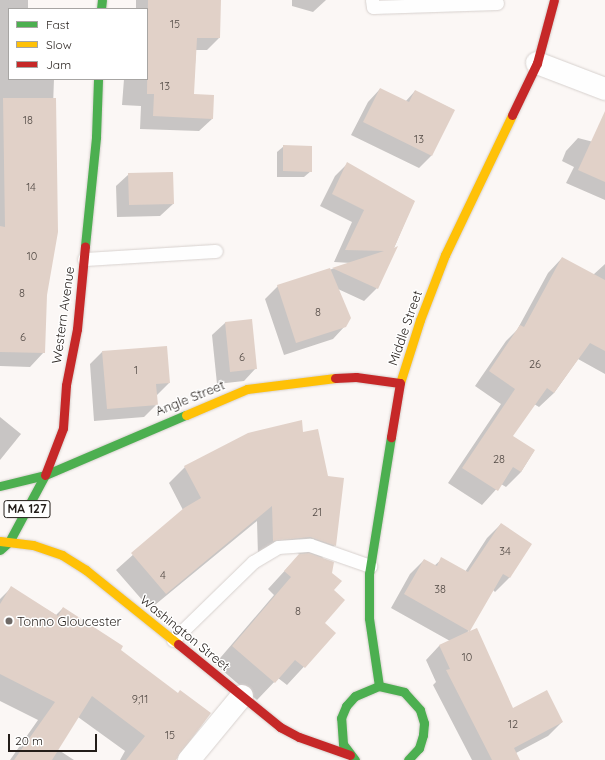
<!DOCTYPE html>
<style>
body{margin:0}
#map{position:relative;width:605px;height:760px;overflow:hidden;background:#fbf7f5;font-family:Quicksand,sans-serif}
div>[style]{position:absolute}
.shadow>*{inset:0;background:#0003}
.building>*{inset:0;background:#e1d1c8}
.roads{filter:drop-shadow(0 0 1px #d7d1ce) drop-shadow(0 0 1px #d7d1ce)}
.lane>*{height:13px;margin:-6.5px;padding:0 6.5px;transform-origin:6.5px;border-radius:6.5px;background:#fefefe}
.street>*{height:22px;margin:-11px;padding:0 11px;transform-origin:11px;border-radius:11px;background:#fefefe}
.fast>*{height:9px;margin:-4.5px;padding:0 4.5px;transform-origin:4.5px;border-radius:4.5px;background:#4caf50}
.slow>*{height:9px;margin:-4.5px;padding:0 4.5px;transform-origin:4.5px;border-radius:4.5px;background:#ffc107}
.jam>*{height:9px;margin:-4.5px;padding:0 4.5px;transform-origin:4.5px;border-radius:4.5px;background:#c62828}
.dots>*{width:11px;height:11px;translate:-50% -50%;box-sizing:border-box;border:2px solid #fff;border-radius:50%}
span{translate:-50% -50%;white-space:nowrap;text-align:center;line-height:1.15;-webkit-text-stroke:3px #fff;paint-order:stroke}
.number-label{font-size:11px;color:#524a45}
.number-label span{-webkit-text-stroke-width:0}
.shield-label span{padding:1px 3px;background:#fff;border:1px solid;border-radius:3px;-webkit-text-stroke-width:0}
.shield-label{font-size:12px;color:#231d19;font-weight:700}
.street-label{font-size:13px;color:#231d19}
.poi-label{font-size:13px;color:#231d19}
.left{translate:0 -50%;text-align:left}
.legend{position:absolute;left:8px;top:8px;width:140px;height:72px;box-sizing:border-box;background:#fff;border:1px solid #a7a5a3;margin:0;padding:5px 7px;list-style:none;font-size:12px;color:#231d19}
.legend li{display:flex;align-items:center;gap:8px;height:20px}
.legend b{width:20px;border:1px solid #a7a5a3}
.scale{position:absolute;left:8px;top:734px;width:89px;height:18px;box-sizing:border-box;border:2px solid #231d19;border-top:0;padding-left:5px;font-size:12px;line-height:14px;white-space:nowrap;color:#231d19;-webkit-text-stroke:3px #fff;paint-order:stroke}
</style>
<div id="map">
<div class="shadow">
<div style="clip-path:polygon(0 0,28px 0,28px 9px,9px 9px,9px 79px,54px 79px,44px 352px,30px 367px,0 366px)"></div>
<div style="clip-path:polygon(136px 0,220px 0,219px 38px,207px 50px,196px 50px,193px 95px,212px 119px,199px 131px,140px 129px,141px 106px,122px 105px,124px 79px,147px 79px,147px 9px,136px 9px)"></div>
<div style="clip-path:polygon(292px 0,326px 0,313px 12px,292px 6px)"></div>
<div style="clip-path:polygon(380px 89px,405px 102px,415px 91px,454px 110px,431px 156px,419px 168px,351px 135px,368px 102px)"></div>
<div style="clip-path:polygon(578px 138px,605px 145px,605px 200px,566px 183px,574px 167px,562px 161px,566px 151px)"></div>
<div style="clip-path:polygon(284px 146px,311px 171px,304px 177px,277px 177px,277px 152px)"></div>
<div style="clip-path:polygon(347px 164px,414px 201px,377px 288px,364px 301px,338px 289px,345px 326px,333px 339px,284px 355px,265px 299px,278px 286px,351px 263px,334px 262px,352px 222px,320px 206px,335px 176px)"></div>
<div style="clip-path:polygon(129px 174px,173px 204px,160px 216px,117px 217px,116px 186px)"></div>
<div style="clip-path:polygon(562px 258px,593px 275px,605px 264px,605px 374px,578px 359px,554px 393px,539px 407px,534px 404px,511px 436px,534px 451px,521px 472px,506px 487px,501px 484px,482px 505px,448px 483px,501px 404px,475px 386px,506px 341px,517px 330px,548px 273px)"></div>
<div style="clip-path:polygon(251px 320px,256px 368px,244px 381px,217px 384px,212px 335px,225px 323px)"></div>
<div style="clip-path:polygon(102px 352px,169px 383px,156px 396px,157px 404px,144px 417px,94px 421px,90px 364px)"></div>
<div style="clip-path:polygon(0 417px,21px 434px,0 460px)"></div>
<div style="clip-path:polygon(302px 433px,335px 545px,321px 559px,331px 573px,332px 590px,323px 623px,335px 633px,287px 685px,278px 678px,257px 700px,215px 664px,274px 595px,268px 589px,300px 554px,294px 552px,258px 556px,257px 521px,150px 609px,116px 570px,183px 510px,169px 483px,185px 467px)"></div>
<div style="clip-path:polygon(501px 524px,531px 544px,509px 578px,495px 592px,493px 590px,467px 633px,512px 709px,562px 722px,548px 736px,516px 753px,519px 760px,472px 760px,433px 685px,436px 682px,426px 660px,439px 646px,450px 641px,391px 608px,410px 574px,424px 560px,434px 566px,442px 559px,465px 572px,487px 538px)"></div>
<div style="clip-path:polygon(11px 588px,56px 615px,63px 608px,119px 651px,175px 760px,120px 760px,125px 751px,78px 717px,57px 749px,74px 760px,10px 760px,38px 720px,0 701px,0 599px)"></div>
</div>
<div class="building">
<div style="clip-path:polygon(148px 0,221px 0,220px 38px,197px 38px,194px 94px,214px 95px,213px 119px,153px 116px,154px 94px,147px 94px)"></div>
<div style="clip-path:polygon(380px 88px,409px 102px,415px 90px,455px 110px,432px 156px,363px 122px)"></div>
<div style="clip-path:polygon(3px 98px,56px 98px,58px 232px,47px 295px,45px 353px,0 352px,0 226px,5px 227px)"></div>
<div style="clip-path:polygon(605px 111px,605px 182px,578px 170px)"></div>
<div style="clip-path:polygon(283px 145px,312px 146px,312px 172px,283px 171px)"></div>
<div style="clip-path:polygon(347px 162px,415px 201px,394px 248px,398px 246px,378px 289px,332px 268px,384px 251px,345px 250px,364px 210px,332px 194px)"></div>
<div style="clip-path:polygon(173px 172px,174px 204px,129px 205px,128px 173px)"></div>
<div style="clip-path:polygon(562px 257px,605px 280px,605px 351px,590px 343px,554px 393px,547px 388px,513px 436px,535px 450px,521px 472px,513px 467px,498px 491px,462px 468px,515px 389px,489px 371px,520px 325px,524px 327px)"></div>
<div style="clip-path:polygon(330px 268px,351px 318px,346px 327px,296px 343px,277px 285px)"></div>
<div style="clip-path:polygon(252px 319px,257px 369px,230px 372px,225px 322px)"></div>
<div style="clip-path:polygon(167px 346px,170px 383px,156px 384px,158px 405px,107px 409px,102px 351px)"></div>
<div style="clip-path:polygon(302px 420px,303px 432px,318px 429px,328px 476px,344px 478px,336px 546px,310px 537px,273px 541px,272px 506px,166px 594px,131px 553px,184px 508px,201px 498px,184px 466px,248px 433px)"></div>
<div style="clip-path:polygon(501px 523px,532px 544px,510px 578px,503px 574px,470px 631px,477px 628px,513px 708px,547px 690px,563px 722px,514px 748px,520px 760px,492px 760px,446px 670px,450px 669px,439px 645px,469px 631px,404px 594px,424px 559px,437px 566px,441px 557px,468px 572px)"></div>
<div style="clip-path:polygon(309px 553px,334px 562px,332px 573px,342px 581px,334px 590px,345px 600px,325px 623px,336px 633px,305px 668px,295px 660px,275px 683px,232px 646px,291px 577px,284px 571px,299px 554px)"></div>
<div style="clip-path:polygon(11px 586px,58px 616px,63px 607px,123px 646px,121px 650px,178px 693px,180px 690px,211px 713px,176px 760px,126px 760px,145px 736px,92px 696px,52px 760px,14px 760px,55px 702px,0 674px,0 604px)"></div>
</div>
<div class="roads">
<div class="lane">
<div style="left:372px;top:0;width:7px;rotate:82deg"></div>
<div style="left:373px;top:7px;width:124px;rotate:-1.8deg"></div>
<div style="left:84px;top:259px;width:132px;rotate:-3.5deg"></div>
<div style="left:173px;top:640px;width:112px;rotate:-44.3deg"></div>
<div style="left:253px;top:562px;width:29px;rotate:-31deg"></div>
<div style="left:278px;top:547px;width:32px;rotate:-4deg"></div>
<div style="left:310px;top:545px;width:64px;rotate:19.3deg"></div>
</div>
<div class="street">
<div style="left:537px;top:63px;width:73px;rotate:20.9deg"></div>
<div style="left:189px;top:760px;width:83px;rotate:-50.4deg"></div>
</div>
<div class="fast">
<div style="left:101px;top:9px;width:9px;rotate:-84deg"></div>
<div style="left:85px;top:246px;width:110px;rotate:-84.2deg"></div>
<div style="left:96px;top:137px;width:58px;rotate:-88deg"></div>
<div style="left:0;top:486px;width:46px;rotate:-13.7deg"></div>
<div style="left:45px;top:475px;width:153px;rotate:-23.1deg"></div>
<div style="left:0;top:550px;width:12px;rotate:-42deg"></div>
<div style="left:9px;top:542px;width:76px;rotate:-61.8deg"></div>
<div style="left:379px;top:686px;width:69px;rotate:-98.4deg"></div>
<div style="left:369px;top:618px;width:44px;rotate:-90deg"></div>
<div style="left:369px;top:574px;width:139px;rotate:-80.9deg"></div>
<div style="left:355px;top:760px;width:20px;rotate:-127deg"></div>
<div style="left:343px;top:744px;width:26px;rotate:-94deg"></div>
<div style="left:341px;top:718px;width:13px;rotate:-67deg"></div>
<div style="left:346px;top:706px;width:13px;rotate:-48deg"></div>
<div style="left:355px;top:696px;width:26px;rotate:-23deg"></div>
<div style="left:379px;top:686px;width:26px;rotate:13deg"></div>
<div style="left:404px;top:692px;width:24px;rotate:48deg"></div>
<div style="left:420px;top:710px;width:14px;rotate:73deg"></div>
<div style="left:424px;top:723px;width:12px;rotate:95deg"></div>
<div style="left:423px;top:735px;width:14px;rotate:107deg"></div>
<div style="left:419px;top:748px;width:16px;rotate:133deg"></div>
</div>
<div class="slow">
<div style="left:400px;top:383px;width:66px;rotate:-72.4deg"></div>
<div style="left:420px;top:320px;width:70px;rotate:-69deg"></div>
<div style="left:445px;top:255px;width:155px;rotate:-64.4deg"></div>
<div style="left:186px;top:415px;width:66px;rotate:-23.1deg"></div>
<div style="left:247px;top:389px;width:89px;rotate:-7.1deg"></div>
<div style="left:0;top:541px;width:33px;rotate:7deg"></div>
<div style="left:33px;top:545px;width:31px;rotate:19deg"></div>
<div style="left:62px;top:555px;width:28px;rotate:32deg"></div>
<div style="left:86px;top:570px;width:118px;rotate:38.8deg"></div>
</div>
<div class="jam">
<div style="left:512px;top:115px;width:58px;rotate:-64.3deg"></div>
<div style="left:537px;top:63px;width:65px;rotate:-74.9deg"></div>
<div style="left:335px;top:378px;width:21px;rotate:-3deg"></div>
<div style="left:356px;top:377px;width:44px;rotate:7.8deg"></div>
<div style="left:400px;top:383px;width:55px;rotate:99.5deg"></div>
<div style="left:45px;top:475px;width:50px;rotate:-69deg"></div>
<div style="left:63px;top:428px;width:43px;rotate:-86deg"></div>
<div style="left:66px;top:385px;width:57px;rotate:-78.9deg"></div>
<div style="left:77px;top:329px;width:83px;rotate:-84.5deg"></div>
<div style="left:178px;top:644px;width:132px;rotate:39.1deg"></div>
<div style="left:280px;top:727px;width:21px;rotate:28deg"></div>
<div style="left:299px;top:737px;width:54px;rotate:19.4deg"></div>
</div>
</div>
<div class="dots">
<div style="left:9px;top:621px;background:#6f6966"></div>
</div>
<div class="number-label">
<span style="left:175px;top:24px">15</span>
<span style="left:165px;top:86px">13</span>
<span style="left:28px;top:120px">18</span>
<span style="left:419px;top:139px">13</span>
<span style="left:31px;top:187px">14</span>
<span style="left:32px;top:256px">10</span>
<span style="left:22px;top:293px">8</span>
<span style="left:318px;top:312px">8</span>
<span style="left:23px;top:337px">6</span>
<span style="left:242px;top:357px">6</span>
<span style="left:535px;top:364px">26</span>
<span style="left:136px;top:370px">1</span>
<span style="left:499px;top:459px">28</span>
<span style="left:317px;top:512px">21</span>
<span style="left:505px;top:551px">34</span>
<span style="left:163px;top:575px">4</span>
<span style="left:440px;top:589px">38</span>
<span style="left:298px;top:611px">8</span>
<span style="left:467px;top:657px">10</span>
<span style="left:140px;top:699px">9;11</span>
<span style="left:513px;top:724px">12</span>
<span style="left:170px;top:735px">15</span>
</div>
<div class="shield-label">
<span style="left:27px;top:509px">MA 127</span>
</div>
<div class="street-label">
<span style="left:63px;top:315px;rotate:-82deg">Western Avenue</span>
<span style="left:405px;top:328px;rotate:-71deg">Middle Street</span>
<span style="left:190px;top:398px;rotate:-22deg">Angle Street</span>
<span style="left:185px;top:633px;rotate:39deg">Washington Street</span>
</div>
<div class="poi-label">
<span class="left" style="left:17px;top:621px">Tonno Gloucester</span>
</div>
<ul class="legend">
<li><b style="height:5px;background:#4caf50"></b>Fast</li>
<li><b style="height:5px;background:#ffc107"></b>Slow</li>
<li><b style="height:5px;background:#c62828"></b>Jam</li>
</ul>
<div class="scale">20 m</div>
</div>
